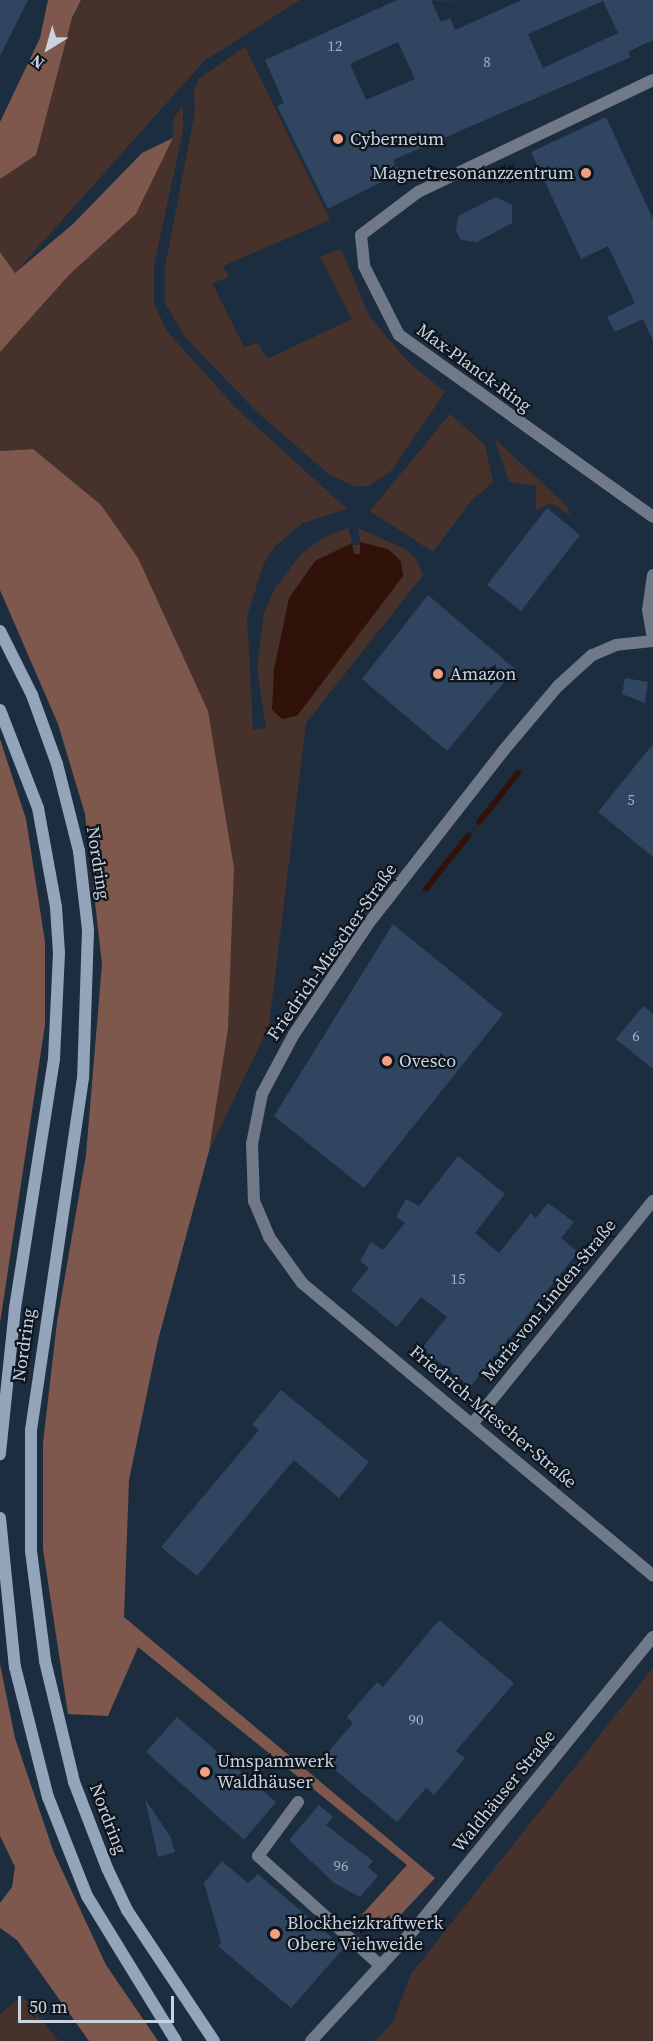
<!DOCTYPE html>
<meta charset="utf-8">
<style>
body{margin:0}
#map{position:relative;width:653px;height:2041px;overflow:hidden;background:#1d2d40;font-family:"Source Serif 4",serif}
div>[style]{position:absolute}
.green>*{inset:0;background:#47322b}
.forest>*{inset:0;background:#7e584c}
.water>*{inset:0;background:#311208}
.stream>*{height:6px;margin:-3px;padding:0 3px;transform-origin:3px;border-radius:3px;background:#311208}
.building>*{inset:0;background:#2f4560}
.street>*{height:12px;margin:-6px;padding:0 6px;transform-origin:6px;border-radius:6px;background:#6f7987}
.secondary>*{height:12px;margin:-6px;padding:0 6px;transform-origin:6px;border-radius:6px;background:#94a5bb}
.dots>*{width:16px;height:16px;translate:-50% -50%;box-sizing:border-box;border:3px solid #0e151d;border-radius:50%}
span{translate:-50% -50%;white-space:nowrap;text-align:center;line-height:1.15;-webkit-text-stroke:4.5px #0e151d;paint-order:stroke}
.number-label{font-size:15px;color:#a2b0c0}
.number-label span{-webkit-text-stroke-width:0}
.poi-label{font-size:18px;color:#c9d3e0}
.left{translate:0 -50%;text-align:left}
.right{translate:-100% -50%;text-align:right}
.street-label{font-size:18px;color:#c9d3e0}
.north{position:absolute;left:18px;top:18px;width:60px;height:60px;-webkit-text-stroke:4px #0e151d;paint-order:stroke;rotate:217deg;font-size:16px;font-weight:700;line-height:24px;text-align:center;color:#c9d3e0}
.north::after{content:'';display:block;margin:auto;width:21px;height:27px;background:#c9d3e0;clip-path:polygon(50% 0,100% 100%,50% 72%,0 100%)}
.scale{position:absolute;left:18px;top:1996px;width:156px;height:27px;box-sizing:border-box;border:3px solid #c9d3e0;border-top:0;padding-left:8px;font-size:18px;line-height:21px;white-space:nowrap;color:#c9d3e0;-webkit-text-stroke:4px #0e151d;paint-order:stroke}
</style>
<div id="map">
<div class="green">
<div style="clip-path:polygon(81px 0,300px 0,204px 61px,15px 273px,0 252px,0 179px)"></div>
<div style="clip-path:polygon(245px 47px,330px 220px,223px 266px,229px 277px,212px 283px,244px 347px,258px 343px,267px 359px,352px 319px,320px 257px,341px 249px,369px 316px,409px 363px,445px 392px,391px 471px,369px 486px,354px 486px,330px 475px,258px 413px,185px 337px,165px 303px,165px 267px,195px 112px,194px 92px,198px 79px)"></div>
<div style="clip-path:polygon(183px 105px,183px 131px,154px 265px,154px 303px,166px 330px,236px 408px,347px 509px,303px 523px,275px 546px,264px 563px,247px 616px,253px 730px,266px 728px,257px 668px,264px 614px,275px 588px,301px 554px,324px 537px,348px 528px,353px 545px,361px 545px,358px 528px,405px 549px,417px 560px,423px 575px,306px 723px,269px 1026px,209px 1151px,228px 1029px,234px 868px,162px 619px,138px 558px,33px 449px,0 451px,0 352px,70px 274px,136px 214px,173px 138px,173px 119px)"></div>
<div style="clip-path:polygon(450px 414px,485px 445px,493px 482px,471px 501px,433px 552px,370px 511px)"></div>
<div style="clip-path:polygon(494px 438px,567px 506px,570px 515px,550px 503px,536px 511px,536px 486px,509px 482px)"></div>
<div style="clip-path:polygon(653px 1668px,653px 2041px,375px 2041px,393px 2022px,411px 1974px)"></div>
<div style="clip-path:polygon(22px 1996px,59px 2041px,0 2041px,0 2014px)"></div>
</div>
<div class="forest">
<div style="clip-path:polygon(48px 0,81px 0,72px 18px,36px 155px,0 179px,0 122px,40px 38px)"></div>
<div style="clip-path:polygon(173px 138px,136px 214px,70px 274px,0 352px,0 252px,15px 273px,73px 224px,142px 153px)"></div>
<div style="clip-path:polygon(33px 449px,101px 505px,138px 558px,208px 711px,234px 868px,228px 1029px,209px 1151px,158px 1340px,129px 1480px,124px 1617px,435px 1878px,392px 1924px,372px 1928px,358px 1919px,407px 1865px,138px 1647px,108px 1716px,68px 1714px,43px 1549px,43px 1443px,57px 1322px,86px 1155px,102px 964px,85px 814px,58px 724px,0 590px,0 451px)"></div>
<div style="clip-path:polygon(0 739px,26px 819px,45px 942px,45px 1025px,0 1323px)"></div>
<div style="clip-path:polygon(0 1664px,15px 1738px,54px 1853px,106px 1965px,158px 2041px,89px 2041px,17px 1940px,0 1928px,0 1903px,12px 1887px,15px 1867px,0 1836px)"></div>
</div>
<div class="water">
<div style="clip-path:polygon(360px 542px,388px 549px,401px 561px,403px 576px,297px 716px,282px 719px,272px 710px,274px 669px,289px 598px,315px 561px,352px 543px,354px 554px,360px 554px)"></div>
</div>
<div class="stream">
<div style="left:479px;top:822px;width:63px;rotate:-51.5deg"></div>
<div style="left:426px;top:889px;width:68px;rotate:-51.6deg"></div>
</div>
<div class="building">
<div style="clip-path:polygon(0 0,28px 0,0 56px)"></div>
<div style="clip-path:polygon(evenodd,397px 0,431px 0,441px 22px,450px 18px,455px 30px,522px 0,653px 0,653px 40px,628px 52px,631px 57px,393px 160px,399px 173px,328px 209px,277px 106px,284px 103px,265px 60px,397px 0,603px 1px,618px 33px,543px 68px,528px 34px,603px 1px,397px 0,398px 42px,415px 79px,366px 100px,350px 64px,398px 42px)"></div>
<div style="clip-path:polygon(606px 117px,653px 219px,653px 341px,643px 319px,615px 332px,607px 317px,635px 303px,608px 246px,581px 259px,531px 152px)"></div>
<div style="clip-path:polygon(496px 197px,512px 205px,512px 223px,477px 242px,461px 240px,456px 231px,458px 216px)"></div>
<div style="clip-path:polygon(547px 508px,580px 535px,521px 611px,487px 585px)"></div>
<div style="clip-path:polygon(428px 595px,515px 669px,447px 751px,362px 679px)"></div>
<div style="clip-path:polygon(625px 678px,648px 682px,645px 703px,622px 694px)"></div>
<div style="clip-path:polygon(653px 744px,653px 857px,598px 812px)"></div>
<div style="clip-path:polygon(393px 924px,503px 1014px,364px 1188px,274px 1116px)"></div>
<div style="clip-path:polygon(643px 1006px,653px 1014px,653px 1069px,616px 1039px)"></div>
<div style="clip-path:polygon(458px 1156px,505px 1194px,475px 1233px,499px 1253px,531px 1213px,536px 1218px,548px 1203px,574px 1222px,561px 1238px,578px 1252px,470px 1387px,422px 1348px,447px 1317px,421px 1297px,397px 1327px,351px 1290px,369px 1268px,360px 1261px,371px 1242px,383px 1250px,405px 1223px,396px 1217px,406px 1199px,419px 1206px)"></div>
<div style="clip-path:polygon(281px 1390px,369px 1462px,339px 1498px,294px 1460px,197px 1576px,161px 1547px,259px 1430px,252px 1425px)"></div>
<div style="clip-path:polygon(439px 1620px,514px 1683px,456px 1751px,465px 1758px,434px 1795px,426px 1788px,397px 1822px,322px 1759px,353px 1723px,347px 1717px,377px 1682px,383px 1687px)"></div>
<div style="clip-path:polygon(177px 1717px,276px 1802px,244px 1840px,146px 1752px)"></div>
<div style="clip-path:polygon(145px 1799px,170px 1836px,175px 1852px,158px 1857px)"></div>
<div style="clip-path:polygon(319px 1805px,333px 1817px,326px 1825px,373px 1861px,368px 1867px,378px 1876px,360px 1897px,334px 1883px,289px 1840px)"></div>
<div style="clip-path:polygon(222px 1861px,248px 1883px,258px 1874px,344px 1948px,291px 2008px,218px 1946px,221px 1942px,204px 1883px)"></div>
</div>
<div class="street">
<div style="left:653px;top:80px;width:260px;rotate:154.5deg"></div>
<div style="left:418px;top:192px;width:71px;rotate:143deg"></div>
<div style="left:361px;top:235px;width:31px;rotate:84deg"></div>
<div style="left:364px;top:266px;width:77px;rotate:63.1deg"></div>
<div style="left:399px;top:335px;width:312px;rotate:35.6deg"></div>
<div style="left:653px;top:575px;width:35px;rotate:98deg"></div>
<div style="left:648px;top:610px;width:28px;rotate:80deg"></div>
<div style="left:653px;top:641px;width:37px;rotate:174deg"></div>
<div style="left:616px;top:645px;width:26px;rotate:157deg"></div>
<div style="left:592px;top:655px;width:46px;rotate:137.6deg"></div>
<div style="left:558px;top:686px;width:84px;rotate:130.2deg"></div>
<div style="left:504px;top:750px;width:216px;rotate:128deg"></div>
<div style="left:371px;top:920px;width:138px;rotate:124deg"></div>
<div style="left:294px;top:1034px;width:68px;rotate:118.1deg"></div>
<div style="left:262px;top:1094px;width:51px;rotate:101.3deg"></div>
<div style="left:252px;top:1144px;width:57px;rotate:88deg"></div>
<div style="left:254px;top:1201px;width:39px;rotate:67deg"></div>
<div style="left:269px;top:1237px;width:57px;rotate:54.3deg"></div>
<div style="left:302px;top:1283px;width:457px;rotate:39.8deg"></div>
<div style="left:473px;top:1423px;width:286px;rotate:-51deg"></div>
<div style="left:298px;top:1802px;width:67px;rotate:126.5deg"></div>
<div style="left:258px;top:1856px;width:165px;rotate:41.8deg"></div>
<div style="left:311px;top:2041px;width:156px;rotate:-47.3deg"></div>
<div style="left:417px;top:1926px;width:373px;rotate:-50.8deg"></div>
</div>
<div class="secondary">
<div style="left:0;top:631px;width:72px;rotate:63.4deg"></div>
<div style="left:32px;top:695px;width:73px;rotate:70.1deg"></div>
<div style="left:57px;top:764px;width:90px;rotate:75.8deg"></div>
<div style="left:79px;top:851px;width:80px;rotate:83.5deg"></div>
<div style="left:88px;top:930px;width:148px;rotate:91.9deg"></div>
<div style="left:83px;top:1078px;width:356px;rotate:98.4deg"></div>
<div style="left:31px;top:1430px;width:121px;rotate:90deg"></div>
<div style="left:31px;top:1551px;width:111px;rotate:82.7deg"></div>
<div style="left:45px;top:1661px;width:124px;rotate:76.5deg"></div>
<div style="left:74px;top:1782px;width:92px;rotate:69deg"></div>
<div style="left:107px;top:1868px;width:47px;rotate:64.5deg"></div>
<div style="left:127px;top:1910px;width:157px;rotate:56.4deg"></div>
<div style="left:0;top:710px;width:105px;rotate:68.8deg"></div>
<div style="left:38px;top:808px;width:101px;rotate:79.7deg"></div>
<div style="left:56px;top:907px;width:46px;rotate:86.3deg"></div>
<div style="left:59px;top:953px;width:106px;rotate:92.7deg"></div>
<div style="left:54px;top:1059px;width:252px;rotate:98.9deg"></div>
<div style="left:15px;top:1308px;width:147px;rotate:95.9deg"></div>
<div style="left:0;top:1518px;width:150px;rotate:84.3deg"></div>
<div style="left:15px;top:1667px;width:134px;rotate:75.8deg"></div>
<div style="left:48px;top:1797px;width:106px;rotate:68.5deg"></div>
<div style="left:87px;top:1896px;width:170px;rotate:58.5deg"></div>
</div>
<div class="dots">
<div style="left:338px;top:139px;background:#f39f84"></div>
<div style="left:586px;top:173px;background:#f39f84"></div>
<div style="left:438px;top:674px;background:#f39f84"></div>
<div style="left:387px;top:1061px;background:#f39f84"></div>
<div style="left:205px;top:1772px;background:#f39f84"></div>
<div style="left:275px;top:1934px;background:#f39f84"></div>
</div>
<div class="number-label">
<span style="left:335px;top:46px">12</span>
<span style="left:487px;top:62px">8</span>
<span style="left:631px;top:800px">5</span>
<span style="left:636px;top:1036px">6</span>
<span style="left:458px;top:1279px">15</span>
<span style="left:416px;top:1720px">90</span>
<span style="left:341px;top:1866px">96</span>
</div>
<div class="poi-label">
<span class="left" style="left:350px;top:139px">Cyberneum</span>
<span class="right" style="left:574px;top:173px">Magnetresonanzzentrum</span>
<span class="left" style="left:450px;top:674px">Amazon</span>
<span class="left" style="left:399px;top:1061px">Ovesco</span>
<span class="left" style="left:217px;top:1772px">Umspannwerk<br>Waldhäuser</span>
<span class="left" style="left:287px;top:1934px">Blockheizkraftwerk<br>Obere Viehweide</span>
</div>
<div class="street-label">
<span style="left:474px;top:368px;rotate:36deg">Max-Planck-Ring</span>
<span style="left:98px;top:863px;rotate:81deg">Nordring</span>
<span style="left:332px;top:952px;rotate:-55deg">Friedrich-Miescher-Straße</span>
<span style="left:549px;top:1300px;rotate:-51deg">Maria-von-Linden-Straße</span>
<span style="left:24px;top:1345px;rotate:-82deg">Nordring</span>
<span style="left:493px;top:1417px;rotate:40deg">Friedrich-Miescher-Straße</span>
<span style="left:504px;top:1791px;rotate:-51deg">Waldhäuser Straße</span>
<span style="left:108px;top:1819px;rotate:69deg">Nordring</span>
</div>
<div class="north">N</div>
<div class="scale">50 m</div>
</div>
